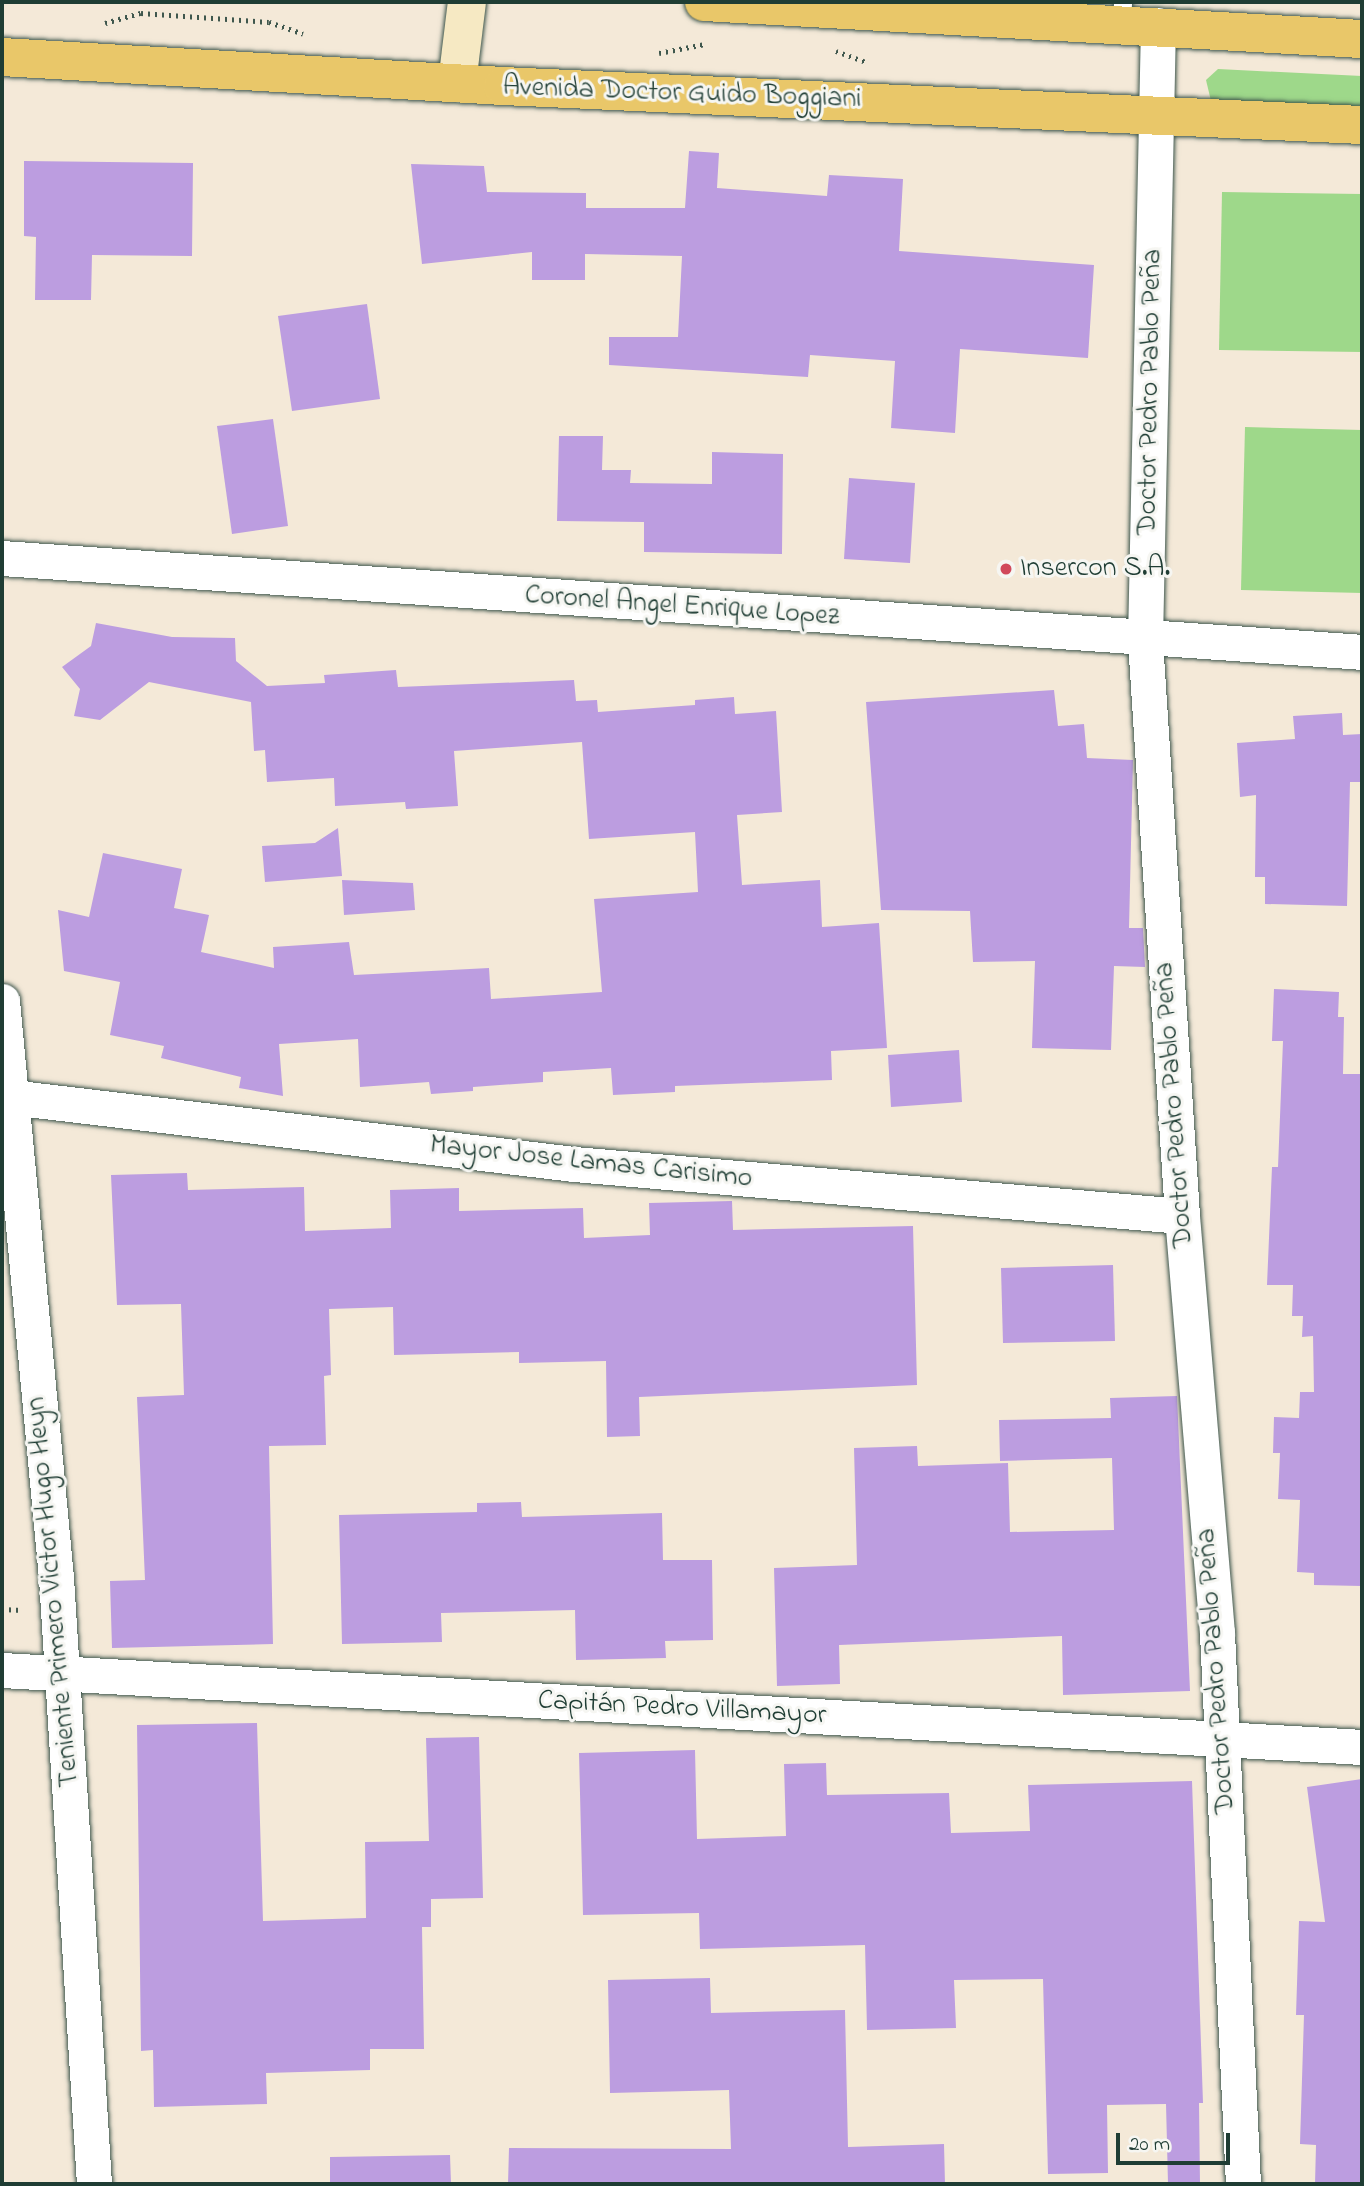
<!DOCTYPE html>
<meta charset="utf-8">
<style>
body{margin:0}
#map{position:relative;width:1364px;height:2186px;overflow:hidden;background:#f4e9d8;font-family:"Indie Flower",sans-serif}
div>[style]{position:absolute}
.green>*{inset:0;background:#9ed88a}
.building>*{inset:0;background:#bc9de0}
.path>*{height:4.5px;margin-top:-2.25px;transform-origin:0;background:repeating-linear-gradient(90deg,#3f574d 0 2px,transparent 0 7px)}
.roads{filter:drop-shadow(0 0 2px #3f574d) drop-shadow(0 0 2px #3f574d)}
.lane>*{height:18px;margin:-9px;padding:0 9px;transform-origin:9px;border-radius:9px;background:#fff}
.street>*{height:35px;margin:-17.5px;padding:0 17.5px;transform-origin:17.5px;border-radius:17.5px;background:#fff}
.secondary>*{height:38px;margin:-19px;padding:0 19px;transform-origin:19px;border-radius:19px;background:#f6e9c3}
.primary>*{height:38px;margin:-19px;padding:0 19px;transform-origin:19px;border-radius:19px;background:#e9c769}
.dots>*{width:19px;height:19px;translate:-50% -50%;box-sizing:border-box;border:4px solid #f6f6f2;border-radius:50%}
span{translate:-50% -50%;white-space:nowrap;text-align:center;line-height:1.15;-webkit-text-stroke:6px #f6f6f2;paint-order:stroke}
.street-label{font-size:28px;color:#1f3d34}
.poi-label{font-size:28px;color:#1f3d34}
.left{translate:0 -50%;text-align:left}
.frame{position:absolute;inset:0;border:4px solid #1f3d34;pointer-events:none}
.scale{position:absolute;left:1116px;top:2133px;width:114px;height:32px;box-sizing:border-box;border:4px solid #1f3d34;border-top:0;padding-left:9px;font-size:21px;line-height:24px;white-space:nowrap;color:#1f3d34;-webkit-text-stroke:5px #f6f6f2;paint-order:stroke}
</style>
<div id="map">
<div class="green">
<div style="clip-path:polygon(1218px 69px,1362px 76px,1362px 111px,1211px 101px,1206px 80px)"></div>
<div style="clip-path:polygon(1222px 192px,1362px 194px,1362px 352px,1219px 350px)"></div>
<div style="clip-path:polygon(1245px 427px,1362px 430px,1362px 593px,1241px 590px)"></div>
</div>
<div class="building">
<div style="clip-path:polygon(689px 151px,719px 153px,717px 188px,827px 196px,829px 175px,903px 179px,899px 251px,1094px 265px,1088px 358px,960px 349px,955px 433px,891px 428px,895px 361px,810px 355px,808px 377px,609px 365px,609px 337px,678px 337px,682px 256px,585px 254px,585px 280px,532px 280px,532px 252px,422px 264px,411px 164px,484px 166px,487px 192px,586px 193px,586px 208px,685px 208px)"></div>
<div style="clip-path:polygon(24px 161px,193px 163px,192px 256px,92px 255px,91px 300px,35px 300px,36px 237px,24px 236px)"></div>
<div style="clip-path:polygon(367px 304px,380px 399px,292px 411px,278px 316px)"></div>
<div style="clip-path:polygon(273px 419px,288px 526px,232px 534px,217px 426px)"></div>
<div style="clip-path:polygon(559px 436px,603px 436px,602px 470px,631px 470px,630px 483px,712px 484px,712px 452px,783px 454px,782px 554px,644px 552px,644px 522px,557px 521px)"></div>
<div style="clip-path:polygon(849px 478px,915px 483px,910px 563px,844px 559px)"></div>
<div style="clip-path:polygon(96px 623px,172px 637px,235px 638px,236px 661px,267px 686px,325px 683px,324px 675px,396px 670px,398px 687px,574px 680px,576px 701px,597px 700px,598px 712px,695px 705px,695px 700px,734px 697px,735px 714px,776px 711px,782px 812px,737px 815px,742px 885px,820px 880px,822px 927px,879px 923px,887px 1048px,831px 1051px,832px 1080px,675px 1086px,675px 1092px,613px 1095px,611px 1068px,543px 1072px,543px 1082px,473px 1087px,473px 1091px,431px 1094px,429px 1082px,360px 1087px,358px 1039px,279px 1044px,283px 1096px,239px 1088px,241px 1077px,161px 1058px,164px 1046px,110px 1035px,120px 982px,64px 971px,58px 910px,89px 917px,103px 853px,182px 869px,174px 908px,209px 915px,201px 952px,274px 968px,273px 947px,349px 942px,354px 975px,489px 968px,491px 999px,602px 992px,594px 899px,698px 892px,695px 832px,589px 839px,582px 742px,454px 751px,458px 806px,406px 809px,405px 802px,335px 806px,334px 778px,267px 782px,265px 750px,254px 751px,251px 702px,149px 682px,100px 720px,74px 716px,80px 689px,62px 667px,91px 646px)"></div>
<div style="clip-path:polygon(1054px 690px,1058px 726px,1084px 724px,1087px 758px,1133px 760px,1129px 928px,1143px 928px,1145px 967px,1114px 966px,1111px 1050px,1032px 1048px,1035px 961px,973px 962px,970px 911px,881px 910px,866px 702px)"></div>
<div style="clip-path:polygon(1342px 713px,1343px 735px,1362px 734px,1362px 782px,1350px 782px,1347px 906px,1265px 904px,1265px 877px,1255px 877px,1256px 795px,1240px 797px,1237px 743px,1295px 739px,1293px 716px)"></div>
<div style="clip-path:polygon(338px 828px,342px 876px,265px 882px,262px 846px,315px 843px)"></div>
<div style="clip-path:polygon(342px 880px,413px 883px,415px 910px,344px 915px)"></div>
<div style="clip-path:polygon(1274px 989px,1339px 992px,1338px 1017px,1344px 1017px,1343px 1074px,1362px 1074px,1362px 1586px,1314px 1585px,1314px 1573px,1297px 1572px,1300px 1500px,1278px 1499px,1280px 1453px,1273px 1453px,1274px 1417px,1299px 1418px,1300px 1392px,1314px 1392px,1313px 1336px,1302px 1337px,1303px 1316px,1292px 1316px,1293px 1285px,1267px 1285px,1272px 1167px,1278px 1167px,1283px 1041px,1272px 1041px)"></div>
<div style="clip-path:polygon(959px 1050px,962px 1102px,891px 1107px,888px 1055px)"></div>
<div style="clip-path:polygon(187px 1173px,188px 1190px,304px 1187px,305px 1231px,391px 1228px,390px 1190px,459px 1188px,459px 1211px,583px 1208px,584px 1238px,650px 1235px,649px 1203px,732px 1201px,733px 1230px,913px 1226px,917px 1385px,639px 1397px,640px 1436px,607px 1437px,606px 1361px,519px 1363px,519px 1352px,394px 1355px,393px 1307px,329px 1309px,331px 1375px,324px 1376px,326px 1445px,269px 1446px,273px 1644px,112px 1648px,110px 1581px,145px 1580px,137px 1397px,184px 1395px,181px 1304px,117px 1305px,111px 1175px)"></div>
<div style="clip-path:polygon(1113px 1265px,1115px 1341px,1003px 1343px,1001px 1268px)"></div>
<div style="clip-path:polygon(1177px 1396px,1190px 1691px,1063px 1695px,1062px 1636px,839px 1645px,840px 1684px,777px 1686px,774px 1568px,857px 1565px,854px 1448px,917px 1446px,918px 1466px,1008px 1463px,1010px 1532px,1114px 1530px,1112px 1458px,1000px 1461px,999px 1420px,1111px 1418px,1110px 1398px)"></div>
<div style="clip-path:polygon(521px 1502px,522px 1517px,662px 1513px,663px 1560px,712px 1560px,713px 1640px,665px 1641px,666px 1658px,576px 1660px,575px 1610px,441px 1613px,442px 1642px,342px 1644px,339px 1515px,477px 1512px,477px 1503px)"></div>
<div style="clip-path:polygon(257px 1723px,263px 1921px,366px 1918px,365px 1842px,429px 1841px,426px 1738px,479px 1737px,483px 1898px,431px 1899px,431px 1927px,422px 1927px,424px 2049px,370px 2049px,370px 2070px,266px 2073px,267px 2104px,154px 2107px,153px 2050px,141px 2051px,137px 1725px)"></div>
<div style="clip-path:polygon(695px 1750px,697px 1839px,786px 1836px,784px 1764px,826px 1763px,827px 1795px,949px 1793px,951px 1833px,1030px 1831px,1028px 1785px,1192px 1781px,1203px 2103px,1199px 2103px,1200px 2184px,1168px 2184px,1166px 2104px,1107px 2105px,1108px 2173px,1048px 2174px,1043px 1979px,954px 1980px,956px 2028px,867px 2030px,865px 1945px,700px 1949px,699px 1913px,583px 1915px,579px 1753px)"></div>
<div style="clip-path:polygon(1362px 1779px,1362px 2184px,1315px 2184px,1316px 2145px,1300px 2144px,1304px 2015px,1296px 2015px,1299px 1921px,1325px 1922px,1307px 1787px)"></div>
<div style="clip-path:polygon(710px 1978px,711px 2013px,845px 2010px,848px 2147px,944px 2144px,945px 2184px,508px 2184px,509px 2148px,731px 2149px,729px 2090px,610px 2093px,608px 1980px)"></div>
<div style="clip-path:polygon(450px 2155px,451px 2184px,330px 2184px,330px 2157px)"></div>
</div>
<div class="path">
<div style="left:105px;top:23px;width:37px;rotate:-16deg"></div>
<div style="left:141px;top:13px;width:128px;rotate:4deg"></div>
<div style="left:269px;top:22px;width:36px;rotate:19deg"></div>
<div style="left:836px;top:51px;width:33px;rotate:20deg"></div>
<div style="left:659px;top:53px;width:47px;rotate:-11.1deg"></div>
<div style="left:2px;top:1609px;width:20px;rotate:3deg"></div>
</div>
<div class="roads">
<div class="lane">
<div style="left:1122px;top:23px;width:21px;rotate:-87deg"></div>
</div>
<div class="street">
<div style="left:1158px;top:25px;width:615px;rotate:91.21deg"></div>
<div style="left:1145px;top:640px;width:577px;rotate:86.32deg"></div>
<div style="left:1182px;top:1216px;width:418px;rotate:85.2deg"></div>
<div style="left:1217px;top:1633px;width:552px;rotate:87.3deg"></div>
<div style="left:2px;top:558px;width:1363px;rotate:3.95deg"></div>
<div style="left:2px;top:1001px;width:580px;rotate:84.65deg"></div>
<div style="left:56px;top:1578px;width:607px;rotate:86.41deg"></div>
<div style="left:2px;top:1096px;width:576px;rotate:6.78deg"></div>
<div style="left:574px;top:1164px;width:610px;rotate:4.89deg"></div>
<div style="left:2px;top:1670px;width:1362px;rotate:3.24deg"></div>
</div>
<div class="secondary">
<div style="left:457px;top:83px;width:82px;rotate:-83deg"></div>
</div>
<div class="primary">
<div style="left:704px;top:2px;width:659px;rotate:3.22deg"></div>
<div style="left:2px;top:57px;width:502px;rotate:3.31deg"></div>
<div style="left:503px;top:86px;width:860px;rotate:2.6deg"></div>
</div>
</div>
<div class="dots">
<div style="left:1006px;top:569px;background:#d1495b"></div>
</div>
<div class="street-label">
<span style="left:682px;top:94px;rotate:2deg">Avenida Doctor Guido Boggiani</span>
<span style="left:1151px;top:392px;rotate:-89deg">Doctor Pedro Pablo Peña</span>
<span style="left:682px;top:607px;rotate:4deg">Coronel Angel Enrique Lopez</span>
<span style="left:1175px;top:1105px;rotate:-94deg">Doctor Pedro Pablo Peña</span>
<span style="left:591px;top:1163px;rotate:6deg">Mayor Jose Lamas Carisimo</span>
<span style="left:54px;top:1592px;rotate:-95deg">Teniente Primero Victor Hugo Heyn</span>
<span style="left:1217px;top:1671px;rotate:-94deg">Doctor Pedro Pablo Peña</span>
<span style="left:682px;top:1709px;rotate:3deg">Capitán Pedro Villamayor</span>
</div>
<div class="poi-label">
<span class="left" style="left:1020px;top:569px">Insercon S.A.</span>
</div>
<div class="frame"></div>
<div class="scale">20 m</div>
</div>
